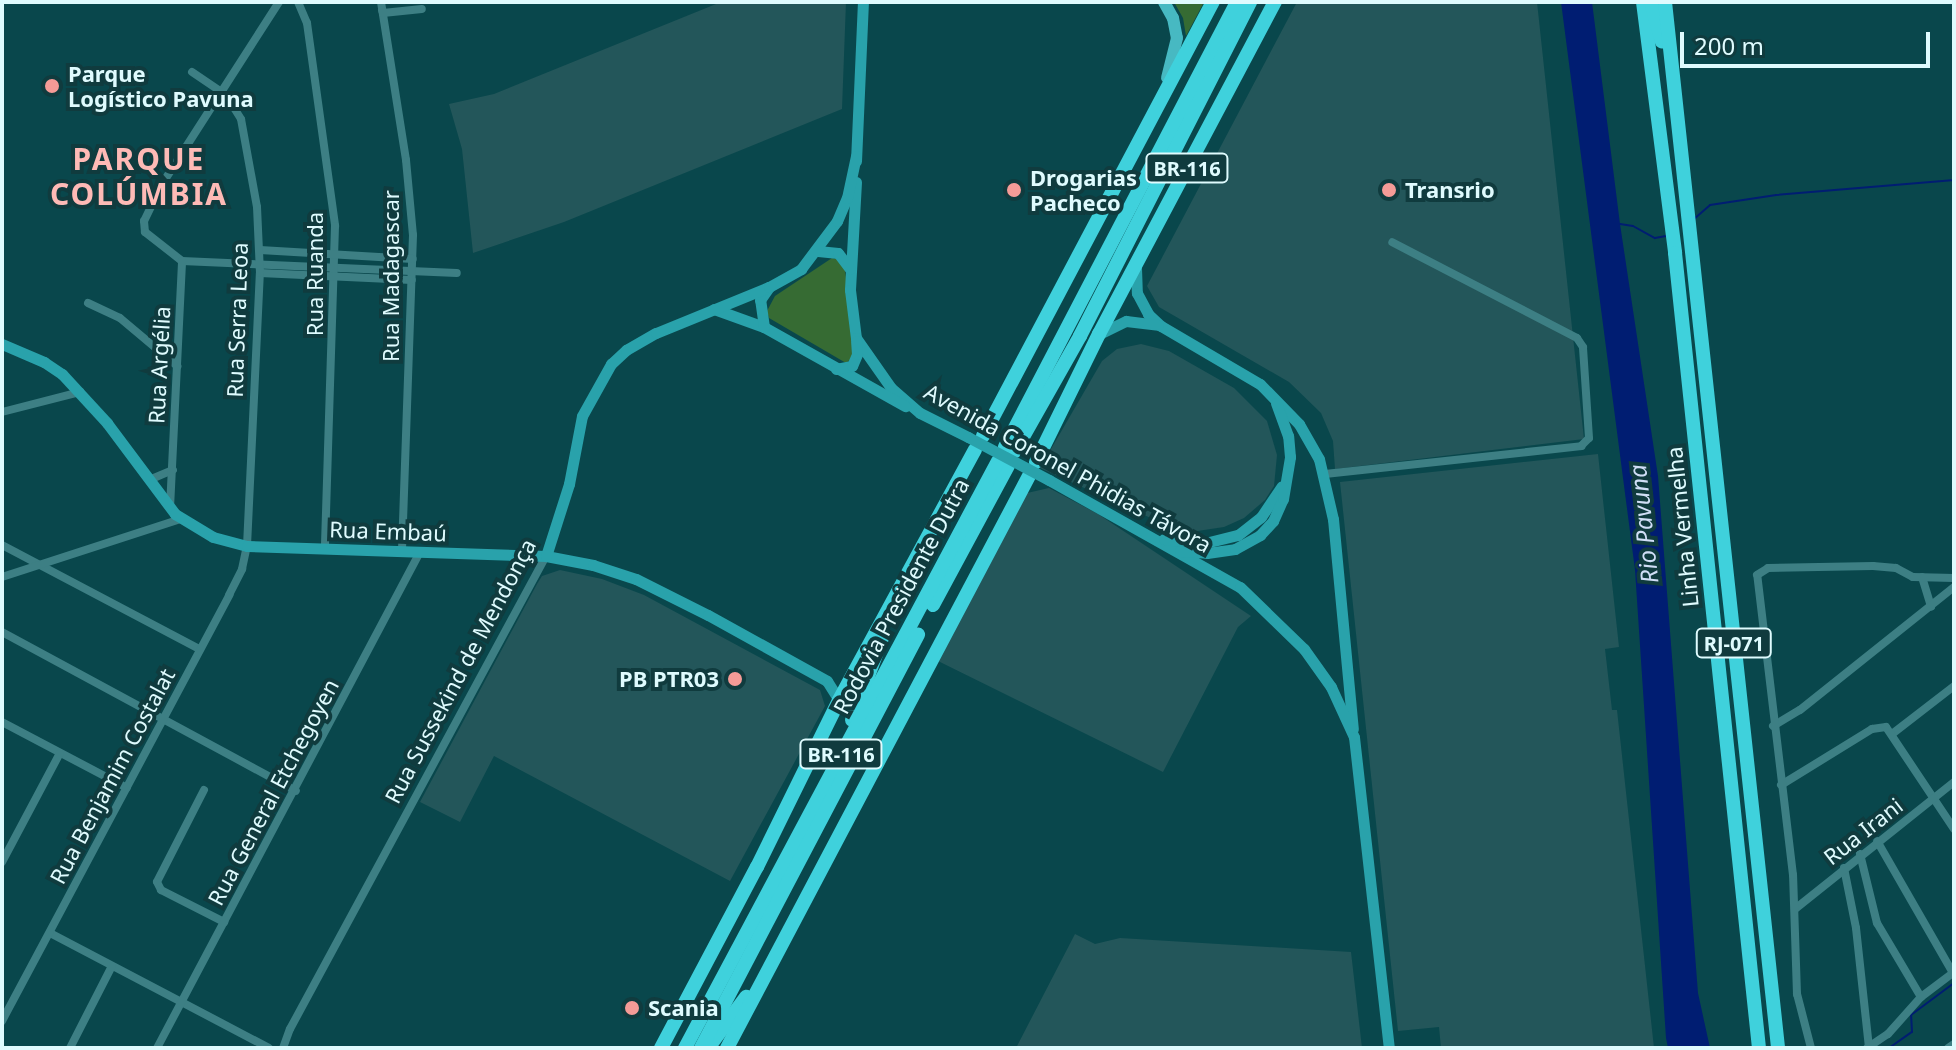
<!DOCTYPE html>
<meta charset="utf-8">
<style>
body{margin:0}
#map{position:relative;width:1956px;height:1050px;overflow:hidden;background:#09474c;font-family:"Noto Sans",sans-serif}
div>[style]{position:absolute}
.built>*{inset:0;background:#23565a}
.green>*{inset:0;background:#366b33}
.water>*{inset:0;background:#001d72}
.stream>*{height:2px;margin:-1px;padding:0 1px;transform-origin:1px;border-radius:1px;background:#001d72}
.street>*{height:8px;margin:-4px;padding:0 4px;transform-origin:4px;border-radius:4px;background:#3d7f84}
.secondary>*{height:11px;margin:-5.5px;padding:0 5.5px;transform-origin:5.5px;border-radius:5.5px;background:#29a2ab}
.primary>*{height:12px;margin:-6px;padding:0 6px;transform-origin:6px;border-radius:6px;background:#47b9c2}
.highway>*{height:14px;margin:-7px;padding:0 7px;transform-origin:7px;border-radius:7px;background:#3fd1dc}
.secondary-bridge>*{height:11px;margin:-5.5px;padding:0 5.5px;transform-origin:5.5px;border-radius:5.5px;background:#29a2ab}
.dots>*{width:22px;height:22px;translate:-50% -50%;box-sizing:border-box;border:4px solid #103b3e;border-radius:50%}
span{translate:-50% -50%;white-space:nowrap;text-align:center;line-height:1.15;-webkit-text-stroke:8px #103b3e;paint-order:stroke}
.shield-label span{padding:2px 6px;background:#103b3e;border:2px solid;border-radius:6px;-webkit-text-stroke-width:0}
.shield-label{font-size:20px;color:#dffbfe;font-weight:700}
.poi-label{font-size:22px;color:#dffbfe;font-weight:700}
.left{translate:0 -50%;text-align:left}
.right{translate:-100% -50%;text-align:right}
.street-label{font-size:22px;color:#dffbfe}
.water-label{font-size:24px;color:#d0def6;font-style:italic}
.district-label{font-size:30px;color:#febab6;font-weight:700;letter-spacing:2px}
.frame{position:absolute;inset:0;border:4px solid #dffbfe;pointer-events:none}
.scale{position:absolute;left:1680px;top:32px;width:250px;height:36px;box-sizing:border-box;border:4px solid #dffbfe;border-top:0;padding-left:10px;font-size:24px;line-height:28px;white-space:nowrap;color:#dffbfe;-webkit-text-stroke:6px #103b3e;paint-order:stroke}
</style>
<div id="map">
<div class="built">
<div style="clip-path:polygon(721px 2px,846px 2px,842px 109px,564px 222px,473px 253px,462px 149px,449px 104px,494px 94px)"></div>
<div style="clip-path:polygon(1297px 2px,1537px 2px,1584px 439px,1335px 469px,1333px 441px,1321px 413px,1289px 382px,1159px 307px,1147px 286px)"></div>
<div style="clip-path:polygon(1141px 344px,1169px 351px,1234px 388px,1267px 421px,1277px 455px,1274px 486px,1265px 500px,1244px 518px,1224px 527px,1184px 533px,1040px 468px,1102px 361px,1117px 349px)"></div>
<div style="clip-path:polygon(1598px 454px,1619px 647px,1605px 649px,1612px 710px,1617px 710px,1654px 1048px,1441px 1048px,1439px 1027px,1398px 1031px,1340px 482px)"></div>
<div style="clip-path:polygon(1049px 488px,1098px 514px,1251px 616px,1238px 627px,1163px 772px,938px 661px,1027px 493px)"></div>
<div style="clip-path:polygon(560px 570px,602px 579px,644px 595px,820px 690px,825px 706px,730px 881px,494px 756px,460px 822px,420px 802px,537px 584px,542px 576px)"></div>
<div style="clip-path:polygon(1075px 934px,1095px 944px,1120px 938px,1351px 952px,1362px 1048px,1016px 1048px)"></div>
</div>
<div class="green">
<div style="clip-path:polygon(1174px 2px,1204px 2px,1186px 36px,1183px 18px)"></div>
<div style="clip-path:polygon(832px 258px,844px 261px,855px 356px,846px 363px,769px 318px,767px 311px,775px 296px)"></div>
</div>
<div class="water">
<div style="clip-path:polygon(1561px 2px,1592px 2px,1620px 224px,1658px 476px,1698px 993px,1710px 1048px,1668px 1048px,1666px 1038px,1635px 570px)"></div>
</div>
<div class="stream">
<div style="left:1694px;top:219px;width:21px;rotate:-41deg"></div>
<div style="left:1710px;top:205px;width:67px;rotate:-8.6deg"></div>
<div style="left:1776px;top:195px;width:179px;rotate:-4.8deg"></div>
<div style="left:1620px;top:224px;width:13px;rotate:9deg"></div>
<div style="left:1633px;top:226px;width:25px;rotate:29deg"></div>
<div style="left:1655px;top:238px;width:11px;rotate:-10deg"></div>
<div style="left:1889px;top:1048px;width:28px;rotate:-35deg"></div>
<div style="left:1912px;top:1032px;width:17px;rotate:-93deg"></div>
<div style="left:1911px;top:1015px;width:54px;rotate:-36.7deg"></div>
</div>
<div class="street">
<div style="left:279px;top:2px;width:216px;rotate:122.7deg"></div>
<div style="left:162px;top:184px;width:41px;rotate:115.9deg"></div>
<div style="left:144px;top:221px;width:11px;rotate:85deg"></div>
<div style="left:145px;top:232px;width:47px;rotate:38.1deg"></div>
<div style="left:182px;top:261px;width:275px;rotate:2.5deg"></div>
<div style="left:298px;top:2px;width:23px;rotate:67deg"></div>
<div style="left:307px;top:23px;width:205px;rotate:82.1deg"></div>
<div style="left:335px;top:226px;width:324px;rotate:91.8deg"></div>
<div style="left:381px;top:2px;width:160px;rotate:81deg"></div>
<div style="left:406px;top:160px;width:75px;rotate:84.7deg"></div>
<div style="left:413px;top:235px;width:317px;rotate:92deg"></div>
<div style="left:382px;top:10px;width:3px;rotate:72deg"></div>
<div style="left:383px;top:13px;width:39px;rotate:-6deg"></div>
<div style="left:260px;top:250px;width:153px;rotate:3.4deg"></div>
<div style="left:260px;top:273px;width:152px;rotate:2.6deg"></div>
<div style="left:88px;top:303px;width:35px;rotate:25deg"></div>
<div style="left:120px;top:318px;width:75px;rotate:40.1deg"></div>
<div style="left:2px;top:412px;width:81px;rotate:-14.4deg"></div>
<div style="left:1325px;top:474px;width:258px;rotate:-6.2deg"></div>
<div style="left:1581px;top:446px;width:11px;rotate:-45deg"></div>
<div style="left:1589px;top:438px;width:91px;rotate:-93.8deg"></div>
<div style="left:1583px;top:347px;width:11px;rotate:-124deg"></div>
<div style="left:1577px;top:338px;width:208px;rotate:-152.6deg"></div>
<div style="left:149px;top:480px;width:26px;rotate:-23deg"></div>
<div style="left:170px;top:508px;width:247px;rotate:-87.2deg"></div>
<div style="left:2px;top:545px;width:223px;rotate:27.8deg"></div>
<div style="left:2px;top:577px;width:187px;rotate:-18deg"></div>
<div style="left:1922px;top:577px;width:31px;rotate:73deg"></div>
<div style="left:2px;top:632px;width:334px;rotate:28.4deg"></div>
<div style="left:2px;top:722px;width:141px;rotate:27.8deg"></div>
<div style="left:1773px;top:726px;width:31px;rotate:-31deg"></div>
<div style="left:1800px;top:710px;width:197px;rotate:-38.6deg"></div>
<div style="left:1892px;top:734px;width:78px;rotate:-37.7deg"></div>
<div style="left:1781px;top:785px;width:107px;rotate:-31.6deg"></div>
<div style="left:1872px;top:729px;width:14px;rotate:-8deg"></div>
<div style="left:1886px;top:727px;width:123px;rotate:56.3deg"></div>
<div style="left:204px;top:790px;width:103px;rotate:117.1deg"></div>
<div style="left:157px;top:882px;width:9px;rotate:63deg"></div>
<div style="left:161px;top:890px;width:71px;rotate:26.9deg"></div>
<div style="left:1860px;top:854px;width:71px;rotate:76.2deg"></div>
<div style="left:1877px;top:923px;width:86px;rotate:59.3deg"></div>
<div style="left:2px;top:862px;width:123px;rotate:-62deg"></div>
<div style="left:1844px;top:868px;width:61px;rotate:78.7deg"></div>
<div style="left:1856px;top:928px;width:120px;rotate:83.8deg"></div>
<div style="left:1795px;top:909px;width:203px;rotate:-38.6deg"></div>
<div style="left:50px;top:933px;width:247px;rotate:27.7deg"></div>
<div style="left:2px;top:1021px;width:483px;rotate:-61.9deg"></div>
<div style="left:229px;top:595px;width:29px;rotate:-63deg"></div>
<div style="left:242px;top:569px;width:24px;rotate:-78deg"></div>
<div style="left:247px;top:546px;width:273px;rotate:-87.3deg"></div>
<div style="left:260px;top:273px;width:66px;rotate:-92.6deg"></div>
<div style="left:257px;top:207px;width:89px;rotate:-100.3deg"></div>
<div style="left:241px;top:119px;width:28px;rotate:-122deg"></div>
<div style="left:226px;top:95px;width:41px;rotate:-145.9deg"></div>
<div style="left:70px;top:1048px;width:92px;rotate:-62.9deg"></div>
<div style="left:157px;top:1048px;width:561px;rotate:-62.07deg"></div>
<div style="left:283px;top:1048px;width:20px;rotate:-70deg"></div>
<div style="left:290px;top:1029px;width:538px;rotate:-61.58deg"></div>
<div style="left:1811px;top:1048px;width:56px;rotate:-104.5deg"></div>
<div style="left:1797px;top:994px;width:119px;rotate:-91.9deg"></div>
<div style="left:1793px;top:875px;width:302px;rotate:-96.8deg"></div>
<div style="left:1757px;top:575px;width:13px;rotate:-32deg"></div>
<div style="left:1768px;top:568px;width:105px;rotate:-1.1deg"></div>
<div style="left:1873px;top:566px;width:23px;rotate:5deg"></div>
<div style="left:1896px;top:568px;width:19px;rotate:28deg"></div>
<div style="left:1913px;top:577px;width:41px;rotate:1.4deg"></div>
<div style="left:1867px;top:1048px;width:25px;rotate:-34deg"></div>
<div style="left:1888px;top:1034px;width:50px;rotate:-48.3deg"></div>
<div style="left:1921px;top:997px;width:40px;rotate:-37deg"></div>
<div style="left:1953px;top:973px;width:152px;rotate:-119.9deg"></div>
<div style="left:1948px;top:1048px;width:7px;rotate:-34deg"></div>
</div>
<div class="secondary">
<div style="left:856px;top:161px;width:159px;rotate:-87.5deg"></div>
<div style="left:856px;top:182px;width:108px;rotate:93.2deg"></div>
<div style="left:850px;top:290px;width:48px;rotate:82.9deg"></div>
<div style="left:856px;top:338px;width:61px;rotate:55deg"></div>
<div style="left:891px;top:388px;width:38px;rotate:41deg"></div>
<div style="left:920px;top:413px;width:54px;rotate:26.6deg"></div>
<div style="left:818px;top:251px;width:20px;rotate:6deg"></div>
<div style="left:838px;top:253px;width:20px;rotate:53deg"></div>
<div style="left:1136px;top:268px;width:25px;rotate:88deg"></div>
<div style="left:1137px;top:293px;width:24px;rotate:62deg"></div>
<div style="left:1148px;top:314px;width:18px;rotate:43deg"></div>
<div style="left:1161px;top:326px;width:115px;rotate:30.4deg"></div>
<div style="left:1260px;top:384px;width:56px;rotate:45.7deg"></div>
<div style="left:1299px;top:424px;width:40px;rotate:60.3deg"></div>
<div style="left:1319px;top:459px;width:62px;rotate:76.9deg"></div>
<div style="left:1333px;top:519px;width:211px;rotate:84.6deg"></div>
<div style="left:714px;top:309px;width:53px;rotate:19.8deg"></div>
<div style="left:764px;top:327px;width:162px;rotate:29.3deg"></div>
<div style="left:764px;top:327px;width:27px;rotate:-98deg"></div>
<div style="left:760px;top:300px;width:16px;rotate:-55deg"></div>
<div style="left:1099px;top:334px;width:30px;rotate:-26deg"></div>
<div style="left:1126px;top:321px;width:32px;rotate:7deg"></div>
<div style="left:2px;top:344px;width:46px;rotate:23.2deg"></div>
<div style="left:44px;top:362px;width:22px;rotate:34deg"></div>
<div style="left:62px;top:374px;width:67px;rotate:47.4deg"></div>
<div style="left:107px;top:423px;width:114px;rotate:53.2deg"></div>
<div style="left:175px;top:514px;width:44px;rotate:31.2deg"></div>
<div style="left:213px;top:537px;width:35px;rotate:15deg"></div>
<div style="left:247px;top:546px;width:299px;rotate:1.9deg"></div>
<div style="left:546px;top:556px;width:48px;rotate:10.8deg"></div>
<div style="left:593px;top:565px;width:45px;rotate:18deg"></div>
<div style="left:636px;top:579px;width:80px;rotate:26.6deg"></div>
<div style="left:708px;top:615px;width:136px;rotate:29deg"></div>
<div style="left:827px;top:681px;width:22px;rotate:58deg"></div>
<div style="left:836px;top:369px;width:16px;rotate:-11deg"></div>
<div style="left:852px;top:366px;width:13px;rotate:-67deg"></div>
<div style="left:857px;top:354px;width:13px;rotate:-94deg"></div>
<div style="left:1049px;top:480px;width:219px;rotate:29.3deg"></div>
<div style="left:1240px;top:587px;width:89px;rotate:44.1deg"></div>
<div style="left:1304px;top:649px;width:47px;rotate:54.6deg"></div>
<div style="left:1331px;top:687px;width:55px;rotate:65.3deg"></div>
<div style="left:1354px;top:737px;width:313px;rotate:83.6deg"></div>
<div style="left:1164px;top:539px;width:37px;rotate:8deg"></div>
<div style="left:1201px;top:544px;width:38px;rotate:-14deg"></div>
<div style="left:1238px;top:535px;width:29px;rotate:-38deg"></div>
<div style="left:1261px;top:517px;width:37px;rotate:-56deg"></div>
<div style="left:1180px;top:551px;width:27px;rotate:4deg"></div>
<div style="left:1207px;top:553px;width:28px;rotate:-8deg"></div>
<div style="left:1235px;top:549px;width:29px;rotate:-29deg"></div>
<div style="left:1260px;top:535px;width:19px;rotate:-47deg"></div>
<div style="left:1273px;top:521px;width:24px;rotate:-66deg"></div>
<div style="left:1283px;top:499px;width:43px;rotate:-80.5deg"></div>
<div style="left:1290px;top:457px;width:21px;rotate:-95deg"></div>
<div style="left:1288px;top:436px;width:35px;rotate:-110deg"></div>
<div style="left:546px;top:556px;width:76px;rotate:-72.3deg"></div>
<div style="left:569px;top:484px;width:69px;rotate:-79.2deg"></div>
<div style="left:582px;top:416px;width:60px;rotate:-60.9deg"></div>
<div style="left:611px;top:364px;width:21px;rotate:-43deg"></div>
<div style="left:626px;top:350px;width:34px;rotate:-30deg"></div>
<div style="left:656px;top:333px;width:122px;rotate:-22.2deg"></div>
<div style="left:769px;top:287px;width:37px;rotate:-29deg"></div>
<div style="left:801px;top:269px;width:60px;rotate:-53.1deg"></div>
<div style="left:837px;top:221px;width:25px;rotate:-67deg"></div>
<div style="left:847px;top:198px;width:43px;rotate:-77.9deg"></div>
</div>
<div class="primary">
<div style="left:1164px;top:2px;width:18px;rotate:61deg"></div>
<div style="left:1173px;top:18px;width:20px;rotate:79deg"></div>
<div style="left:1177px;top:38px;width:41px;rotate:104deg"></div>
</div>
<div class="highway">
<div style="left:1643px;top:2px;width:253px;rotate:82.7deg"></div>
<div style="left:1675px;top:253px;width:799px;rotate:83.97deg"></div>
<div style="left:1651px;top:2px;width:41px;rotate:74.6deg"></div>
<div style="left:1665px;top:2px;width:1052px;rotate:83.83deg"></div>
<div style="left:983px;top:436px;width:491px;rotate:-62.1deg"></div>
<div style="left:1005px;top:447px;width:502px;rotate:-62.46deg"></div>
<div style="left:1015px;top:451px;width:132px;rotate:-60.5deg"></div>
<div style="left:1080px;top:336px;width:375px;rotate:-63deg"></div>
<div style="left:1036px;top:462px;width:143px;rotate:-63.8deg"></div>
<div style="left:1099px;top:334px;width:376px;rotate:-62.1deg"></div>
<div style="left:933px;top:605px;width:158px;rotate:-61.7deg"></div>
<div style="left:852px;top:720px;width:87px;rotate:-69.9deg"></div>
<div style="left:711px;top:1044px;width:59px;rotate:-53.3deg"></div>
<div style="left:661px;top:1048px;width:205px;rotate:-62.1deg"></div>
<div style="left:757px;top:867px;width:186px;rotate:-63.8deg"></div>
<div style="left:839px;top:700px;width:285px;rotate:-61.5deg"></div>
<div style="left:685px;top:1048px;width:665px;rotate:-61.93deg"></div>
<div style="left:701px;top:1048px;width:467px;rotate:-62.3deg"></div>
<div style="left:727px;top:1048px;width:647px;rotate:-62.17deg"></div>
</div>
<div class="secondary-bridge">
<div style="left:968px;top:437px;width:92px;rotate:28deg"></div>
</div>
<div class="dots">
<div style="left:52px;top:86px;background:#f59b97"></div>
<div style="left:1014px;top:190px;background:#f59b97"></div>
<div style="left:1389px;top:190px;background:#f59b97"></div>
<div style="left:735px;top:679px;background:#f59b97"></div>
<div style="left:632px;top:1008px;background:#f59b97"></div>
</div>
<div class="shield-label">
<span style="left:1187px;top:168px">BR-116</span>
<span style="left:1734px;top:643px">RJ-071</span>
<span style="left:841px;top:754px">BR-116</span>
</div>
<div class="poi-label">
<span class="left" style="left:68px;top:86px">Parque<br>Logístico Pavuna</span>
<span class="left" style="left:1030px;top:190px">Drogarias<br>Pacheco</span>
<span class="left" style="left:1405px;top:190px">Transrio</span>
<span class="right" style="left:719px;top:679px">PB PTR03</span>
<span class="left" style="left:648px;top:1008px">Scania</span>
</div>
<div class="street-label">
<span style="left:315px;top:274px;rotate:-90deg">Rua Ruanda</span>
<span style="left:391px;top:276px;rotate:-90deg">Rua Madagascar</span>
<span style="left:237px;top:320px;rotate:-88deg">Rua Serra Leoa</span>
<span style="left:159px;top:365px;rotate:-87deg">Rua Argélia</span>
<span style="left:1068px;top:468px;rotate:29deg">Avenida Coronel Phidias Távora</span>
<span style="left:1682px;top:527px;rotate:-96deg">Linha Vermelha</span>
<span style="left:388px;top:531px;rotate:2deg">Rua Embaú</span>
<span style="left:901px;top:596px;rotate:-62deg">Rodovia Presidente Dutra</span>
<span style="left:460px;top:671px;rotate:-62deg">Rua Sussekind de Mendonça</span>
<span style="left:112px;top:776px;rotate:-62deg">Rua Benjamim Costalat</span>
<span style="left:273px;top:792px;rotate:-62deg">Rua General Etchegoyen</span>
<span style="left:1863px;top:831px;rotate:-38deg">Rua Irani</span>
</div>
<div class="water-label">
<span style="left:1643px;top:524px;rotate:-96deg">Rio Pavuna</span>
</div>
<div class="district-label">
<span style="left:139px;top:176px">PARQUE<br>COLÚMBIA</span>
</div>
<div class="frame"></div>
<div class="scale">200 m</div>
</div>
